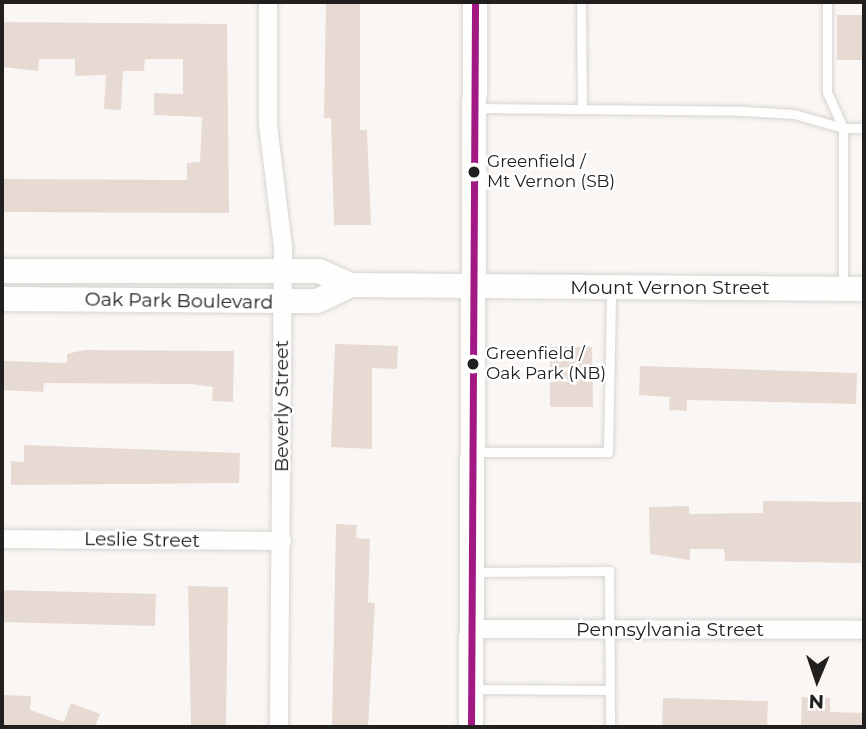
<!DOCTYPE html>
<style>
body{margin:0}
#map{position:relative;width:866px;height:729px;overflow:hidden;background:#faf6f4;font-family:Montserrat,sans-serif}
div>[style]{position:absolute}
.building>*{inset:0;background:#e6dad2}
.roads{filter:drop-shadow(0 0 2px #d6d4d2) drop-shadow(0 0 2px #d6d4d2)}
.lane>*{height:9px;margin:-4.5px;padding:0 4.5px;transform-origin:4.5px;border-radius:4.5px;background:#fefefd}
.street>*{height:18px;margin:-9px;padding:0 9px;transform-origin:9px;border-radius:9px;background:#fefefd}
.secondary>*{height:24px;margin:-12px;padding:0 12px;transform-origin:12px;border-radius:12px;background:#fefefd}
.bus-1>*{height:7px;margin:-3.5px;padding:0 3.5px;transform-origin:3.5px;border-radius:3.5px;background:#a31984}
.dots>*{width:19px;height:19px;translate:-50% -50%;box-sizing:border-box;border:4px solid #fff;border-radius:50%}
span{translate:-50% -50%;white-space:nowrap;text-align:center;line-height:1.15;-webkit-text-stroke:5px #fff;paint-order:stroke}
.bus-label{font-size:17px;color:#22201e}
.left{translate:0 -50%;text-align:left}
.street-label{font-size:19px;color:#22201e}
.frame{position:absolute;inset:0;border:4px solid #22201e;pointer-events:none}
.north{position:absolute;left:782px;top:645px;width:70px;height:70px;-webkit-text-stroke:5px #fff;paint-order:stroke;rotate:182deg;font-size:19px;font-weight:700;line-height:28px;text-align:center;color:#22201e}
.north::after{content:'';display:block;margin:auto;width:24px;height:32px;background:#22201e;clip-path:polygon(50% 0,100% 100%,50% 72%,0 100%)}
</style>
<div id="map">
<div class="building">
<div style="clip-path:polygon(326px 2px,360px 2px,360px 130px,367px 130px,371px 225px,334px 225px,331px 118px,324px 118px)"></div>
<div style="clip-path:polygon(837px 15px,864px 15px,864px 60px,837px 60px)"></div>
<div style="clip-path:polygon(2px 22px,227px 24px,229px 213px,2px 212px,2px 179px,187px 180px,187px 163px,200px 162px,202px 117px,154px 115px,154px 93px,183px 94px,183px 59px,145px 59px,144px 71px,123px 71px,121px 110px,104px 109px,106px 75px,75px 76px,75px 59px,39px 59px,38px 71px,2px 67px)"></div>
<div style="clip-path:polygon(335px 344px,398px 346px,397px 369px,372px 368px,372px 449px,331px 447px)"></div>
<div style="clip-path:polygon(550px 347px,592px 347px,593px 407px,550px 407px)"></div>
<div style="clip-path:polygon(84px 350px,234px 351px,233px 402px,212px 401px,213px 387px,191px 384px,44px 383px,43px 392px,2px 390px,2px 361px,67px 363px,67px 354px)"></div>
<div style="clip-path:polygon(640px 366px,857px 373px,856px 404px,687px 400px,687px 411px,669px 410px,670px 397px,639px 395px)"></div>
<div style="clip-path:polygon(24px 445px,240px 453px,239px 483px,11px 485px,11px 461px,24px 462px)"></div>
<div style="clip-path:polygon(763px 501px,861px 502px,861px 563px,725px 561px,724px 549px,690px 549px,690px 560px,650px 554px,649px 507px,689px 506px,689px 514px,763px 513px)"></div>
<div style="clip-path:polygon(336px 524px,357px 525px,356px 538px,370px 539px,368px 602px,375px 603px,368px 727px,332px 727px)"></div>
<div style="clip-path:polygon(188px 586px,228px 587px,226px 727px,191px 727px)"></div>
<div style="clip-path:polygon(2px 590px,156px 594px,155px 626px,2px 622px)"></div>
<div style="clip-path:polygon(2px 695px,31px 696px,30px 710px,64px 722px,71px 703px,100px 714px,95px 727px,2px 727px)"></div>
<div style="clip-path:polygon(802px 697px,830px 698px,830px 712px,864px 713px,864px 727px,801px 727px)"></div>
<div style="clip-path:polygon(663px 698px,768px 701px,767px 727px,662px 727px)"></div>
</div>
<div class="roads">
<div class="lane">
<div style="left:581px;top:2px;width:105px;rotate:89.5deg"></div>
<div style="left:827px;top:2px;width:90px;rotate:90deg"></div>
<div style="left:827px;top:92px;width:39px;rotate:66deg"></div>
<div style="left:843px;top:128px;width:21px"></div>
<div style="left:476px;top:108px;width:267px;rotate:0.6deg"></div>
<div style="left:743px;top:111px;width:51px;rotate:3.4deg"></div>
<div style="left:794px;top:114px;width:51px;rotate:15.9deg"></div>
<div style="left:843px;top:128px;width:159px;rotate:90deg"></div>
<div style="left:475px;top:452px;width:133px"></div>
<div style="left:608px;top:452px;width:163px;rotate:-88.9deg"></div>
<div style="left:476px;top:572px;width:133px;rotate:-0.4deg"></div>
<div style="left:609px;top:571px;width:156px;rotate:89.6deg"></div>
<div style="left:475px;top:689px;width:135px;rotate:0.4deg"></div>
</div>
<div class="street">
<div style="left:268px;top:2px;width:123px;rotate:90deg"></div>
<div style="left:268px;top:125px;width:124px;rotate:83deg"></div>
<div style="left:283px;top:248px;width:479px;rotate:90.5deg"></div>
<div style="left:2px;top:539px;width:280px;rotate:0.4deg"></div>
<div style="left:475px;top:629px;width:389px;rotate:0.1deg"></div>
</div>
<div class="secondary">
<div style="left:2px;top:271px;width:317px"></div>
<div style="left:319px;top:271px;width:35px;rotate:24deg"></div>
<div style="left:351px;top:285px;width:513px;rotate:0.45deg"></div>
<div style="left:2px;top:299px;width:315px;rotate:0.4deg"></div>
<div style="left:317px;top:301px;width:38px;rotate:-25deg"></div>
<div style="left:471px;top:727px;width:725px;rotate:-89.68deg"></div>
</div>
</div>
<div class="bus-1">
<div style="left:471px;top:727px;width:725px;rotate:-89.68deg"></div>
</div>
<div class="dots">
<div style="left:474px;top:172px;background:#22201e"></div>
<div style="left:473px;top:364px;background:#22201e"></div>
</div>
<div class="bus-label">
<span class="left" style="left:487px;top:172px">Greenfield /<br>Mt Vernon (SB)</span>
<span class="left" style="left:486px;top:364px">Greenfield /<br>Oak Park (NB)</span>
</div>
<div class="street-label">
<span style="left:670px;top:288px">Mount Vernon Street</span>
<span style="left:179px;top:301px;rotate:1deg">Oak Park Boulevard</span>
<span style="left:282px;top:406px;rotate:-90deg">Beverly Street</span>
<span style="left:142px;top:540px;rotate:1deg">Leslie Street</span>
<span style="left:670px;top:630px">Pennsylvania Street</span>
</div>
<div class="frame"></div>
<div class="north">N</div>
</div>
